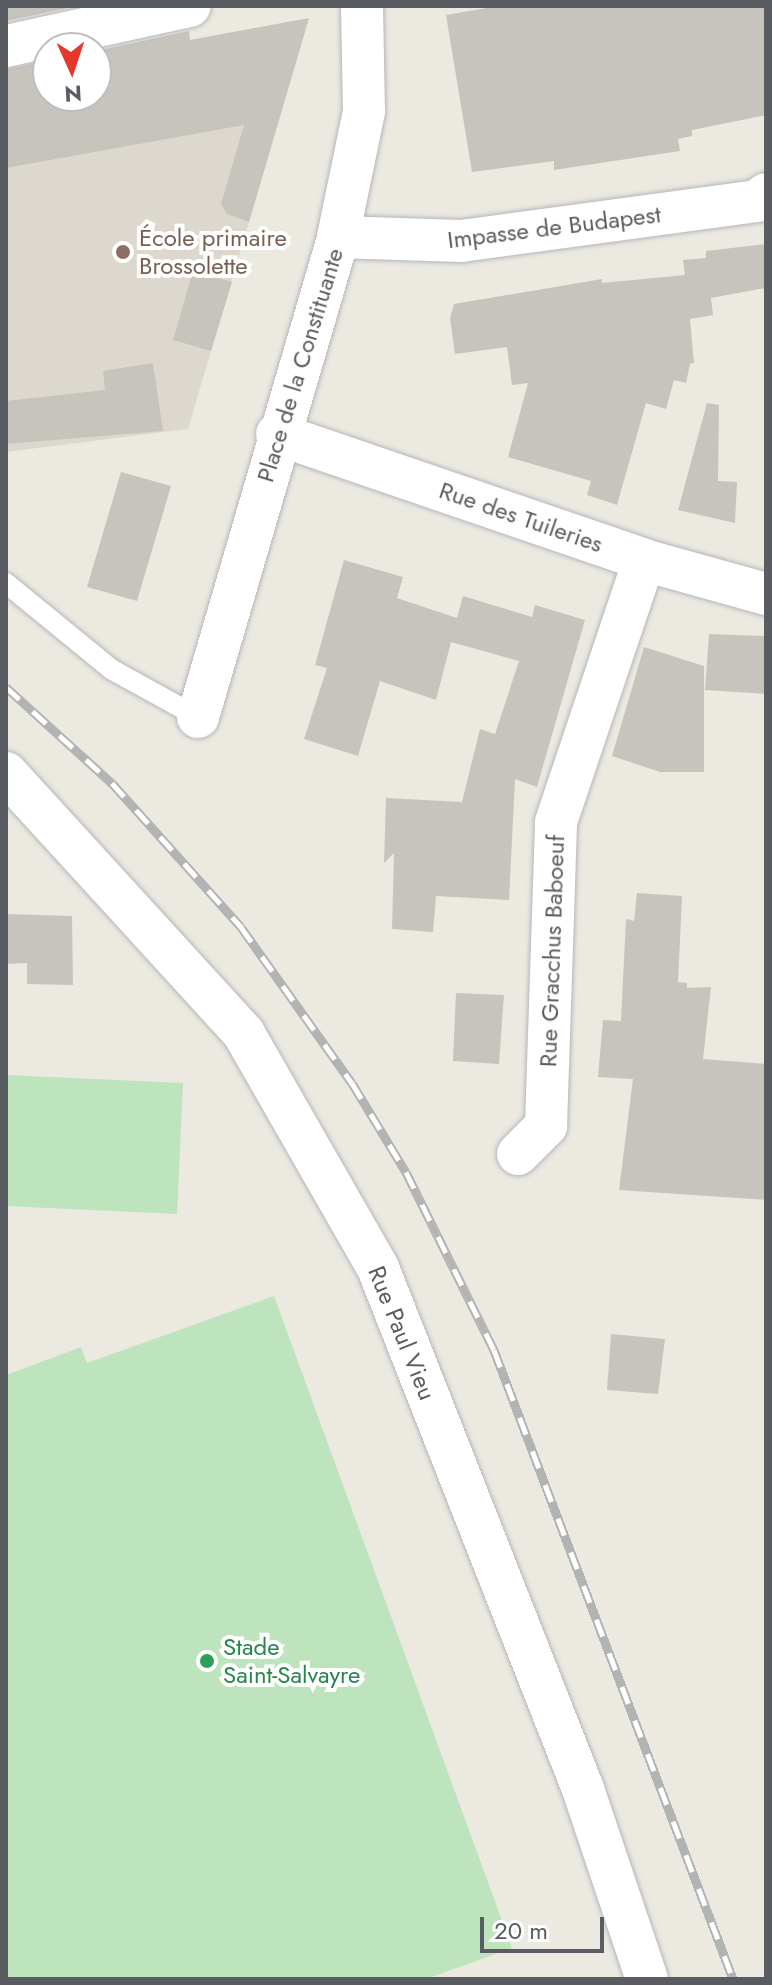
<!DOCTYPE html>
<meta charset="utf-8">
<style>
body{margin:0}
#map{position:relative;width:772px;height:1985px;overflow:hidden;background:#ece9e0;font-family:Jost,sans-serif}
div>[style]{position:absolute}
.education>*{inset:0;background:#dcd8ce}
.green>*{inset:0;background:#bde4bd}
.building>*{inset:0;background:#c7c4be}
.roads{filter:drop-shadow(0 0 2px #b3b7bb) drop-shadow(0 0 2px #b3b7bb)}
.lane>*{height:20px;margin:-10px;padding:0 10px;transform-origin:10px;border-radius:10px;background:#fff}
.street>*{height:42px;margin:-21px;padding:0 21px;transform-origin:21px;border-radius:21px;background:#fff}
.rail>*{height:9px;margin-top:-4.5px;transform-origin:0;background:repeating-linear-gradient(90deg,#fff 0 18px,#b2b3b3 0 36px);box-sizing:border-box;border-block:2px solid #b2b3b3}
.dots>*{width:22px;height:22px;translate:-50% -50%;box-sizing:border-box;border:4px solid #fff;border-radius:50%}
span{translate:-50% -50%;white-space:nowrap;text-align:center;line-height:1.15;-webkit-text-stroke:8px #fff;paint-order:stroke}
.street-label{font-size:24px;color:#595d61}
.education-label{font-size:24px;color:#785e54}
.left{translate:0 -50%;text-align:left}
.leisure-label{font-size:24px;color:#27864d}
.frame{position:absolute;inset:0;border:8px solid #595d61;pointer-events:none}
.north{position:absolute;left:32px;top:32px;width:80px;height:80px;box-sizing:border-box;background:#fff;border:2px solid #bdbec0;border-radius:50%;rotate:177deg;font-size:22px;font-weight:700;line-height:32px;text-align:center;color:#595d61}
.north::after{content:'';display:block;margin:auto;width:28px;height:36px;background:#e5382d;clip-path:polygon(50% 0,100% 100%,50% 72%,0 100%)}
.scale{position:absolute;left:480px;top:1917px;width:124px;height:36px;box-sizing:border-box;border:4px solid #595d61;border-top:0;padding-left:10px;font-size:24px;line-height:28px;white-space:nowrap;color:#595d61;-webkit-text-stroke:6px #fff;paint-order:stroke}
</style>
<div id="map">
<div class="education">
<div style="clip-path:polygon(294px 21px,305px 32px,188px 429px,6px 452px,6px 73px,48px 96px,96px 96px,96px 57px)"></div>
</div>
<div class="green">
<div style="clip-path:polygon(6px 1075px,183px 1083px,177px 1214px,6px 1206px)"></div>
<div style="clip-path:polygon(274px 1296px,512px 1948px,426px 1979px,6px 1979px,6px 1375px,81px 1347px,87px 1363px)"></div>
</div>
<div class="building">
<div style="clip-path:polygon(6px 6px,77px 6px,6px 21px)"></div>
<div style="clip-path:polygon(498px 6px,766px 6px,766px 115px,692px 130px,692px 136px,678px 139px,680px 151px,554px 170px,554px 161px,472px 172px,446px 15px)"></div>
<div style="clip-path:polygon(309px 18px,249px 222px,227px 214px,221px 204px,244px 125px,6px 168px,6px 69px,48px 61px,48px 96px,96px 96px,96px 51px,189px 31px,190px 40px)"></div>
<div style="clip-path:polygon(766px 244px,766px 288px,711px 298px,713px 315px,690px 319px,694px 363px,690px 364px,686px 383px,674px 380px,666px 409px,646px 403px,617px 505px,587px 495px,591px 481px,508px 457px,528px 383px,512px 385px,507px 347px,455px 354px,450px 318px,454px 304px,602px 279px,602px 283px,685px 275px,683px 260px,706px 258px,706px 251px)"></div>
<div style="clip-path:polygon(193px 271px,232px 282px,211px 351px,173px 340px)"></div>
<div style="clip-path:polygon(153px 363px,163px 431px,6px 444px,6px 401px,105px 390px,103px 371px)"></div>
<div style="clip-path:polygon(707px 403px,719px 405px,718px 481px,737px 482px,735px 523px,678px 510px)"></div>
<div style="clip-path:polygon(121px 472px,171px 486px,137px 601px,87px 587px)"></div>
<div style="clip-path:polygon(344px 560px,403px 577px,397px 598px,457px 618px,463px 596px,532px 617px,535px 605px,585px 620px,537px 787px,515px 779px,509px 900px,436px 896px,433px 932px,392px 929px,394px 853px,384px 863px,386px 798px,462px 802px,480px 729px,495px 734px,519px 661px,451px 642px,436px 700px,380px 681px,358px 756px,304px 739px,327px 668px,315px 665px)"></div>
<div style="clip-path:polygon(709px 634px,766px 636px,766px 694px,705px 690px)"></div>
<div style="clip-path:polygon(644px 647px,704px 666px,704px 772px,660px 772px,612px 756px)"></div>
<div style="clip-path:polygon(637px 893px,682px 896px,678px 982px,687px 983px,687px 988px,711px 987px,703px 1059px,766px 1064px,766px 1200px,619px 1190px,633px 1079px,598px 1077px,603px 1020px,621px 1021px,626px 919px,634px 921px)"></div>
<div style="clip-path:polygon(6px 914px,72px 916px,73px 985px,27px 984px,27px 963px,6px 964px)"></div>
<div style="clip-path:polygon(456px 993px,504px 995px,499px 1064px,453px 1061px)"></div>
<div style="clip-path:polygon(611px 1334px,665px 1339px,658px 1394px,607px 1390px)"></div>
</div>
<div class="roads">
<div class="lane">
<div style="left:6px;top:583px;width:136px;rotate:39.3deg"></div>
<div style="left:111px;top:669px;width:99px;rotate:28.9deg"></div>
</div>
<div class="street">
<div style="left:6px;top:46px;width:188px;rotate:-12.3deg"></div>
<div style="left:338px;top:237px;width:123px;rotate:1.9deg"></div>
<div style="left:461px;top:241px;width:299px;rotate:-7.7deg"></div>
<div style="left:757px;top:201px;width:11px;rotate:-38deg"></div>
<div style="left:277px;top:434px;width:388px;rotate:18.9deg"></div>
<div style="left:644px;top:560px;width:127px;rotate:15.6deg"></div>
<div style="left:198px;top:717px;width:500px;rotate:-73.7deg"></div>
<div style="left:338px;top:237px;width:129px;rotate:-78.3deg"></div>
<div style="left:364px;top:111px;width:105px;rotate:-91.1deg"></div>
<div style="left:6px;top:773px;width:353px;rotate:47.6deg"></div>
<div style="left:244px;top:1034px;width:270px;rotate:60.2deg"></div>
<div style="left:378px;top:1268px;width:560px;rotate:68.52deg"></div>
<div style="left:583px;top:1789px;width:200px;rotate:71.4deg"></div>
<div style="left:518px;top:1154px;width:40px;rotate:-45deg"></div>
<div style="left:546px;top:1126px;width:304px;rotate:-88.1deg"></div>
<div style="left:556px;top:822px;width:276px;rotate:-71.4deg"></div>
</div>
</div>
<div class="rail">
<div style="left:6px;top:687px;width:143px;rotate:42.2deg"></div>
<div style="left:112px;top:783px;width:193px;rotate:48.1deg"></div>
<div style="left:241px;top:927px;width:191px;rotate:54.6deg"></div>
<div style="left:352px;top:1083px;width:104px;rotate:58.8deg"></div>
<div style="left:406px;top:1172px;width:199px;rotate:63.7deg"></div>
<div style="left:494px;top:1350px;width:673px;rotate:69.19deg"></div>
</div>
<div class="dots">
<div style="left:123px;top:252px;background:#8d6e63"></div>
<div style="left:207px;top:1661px;background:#2e9e5b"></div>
</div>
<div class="street-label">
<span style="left:554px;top:227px;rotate:-7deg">Impasse de Budapest</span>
<span style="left:300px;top:365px;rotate:-73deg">Place de la Constituante</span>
<span style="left:521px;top:517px;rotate:19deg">Rue des Tuileries</span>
<span style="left:552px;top:951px;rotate:-88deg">Rue Gracchus Baboeuf</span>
<span style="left:402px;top:1333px;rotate:68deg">Rue Paul Vieu</span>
</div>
<div class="education-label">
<span class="left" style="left:139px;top:252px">École primaire<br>Brossolette</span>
</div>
<div class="leisure-label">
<span class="left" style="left:223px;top:1661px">Stade<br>Saint-Salvayre</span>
</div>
<div class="frame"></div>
<div class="north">N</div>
<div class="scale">20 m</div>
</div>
